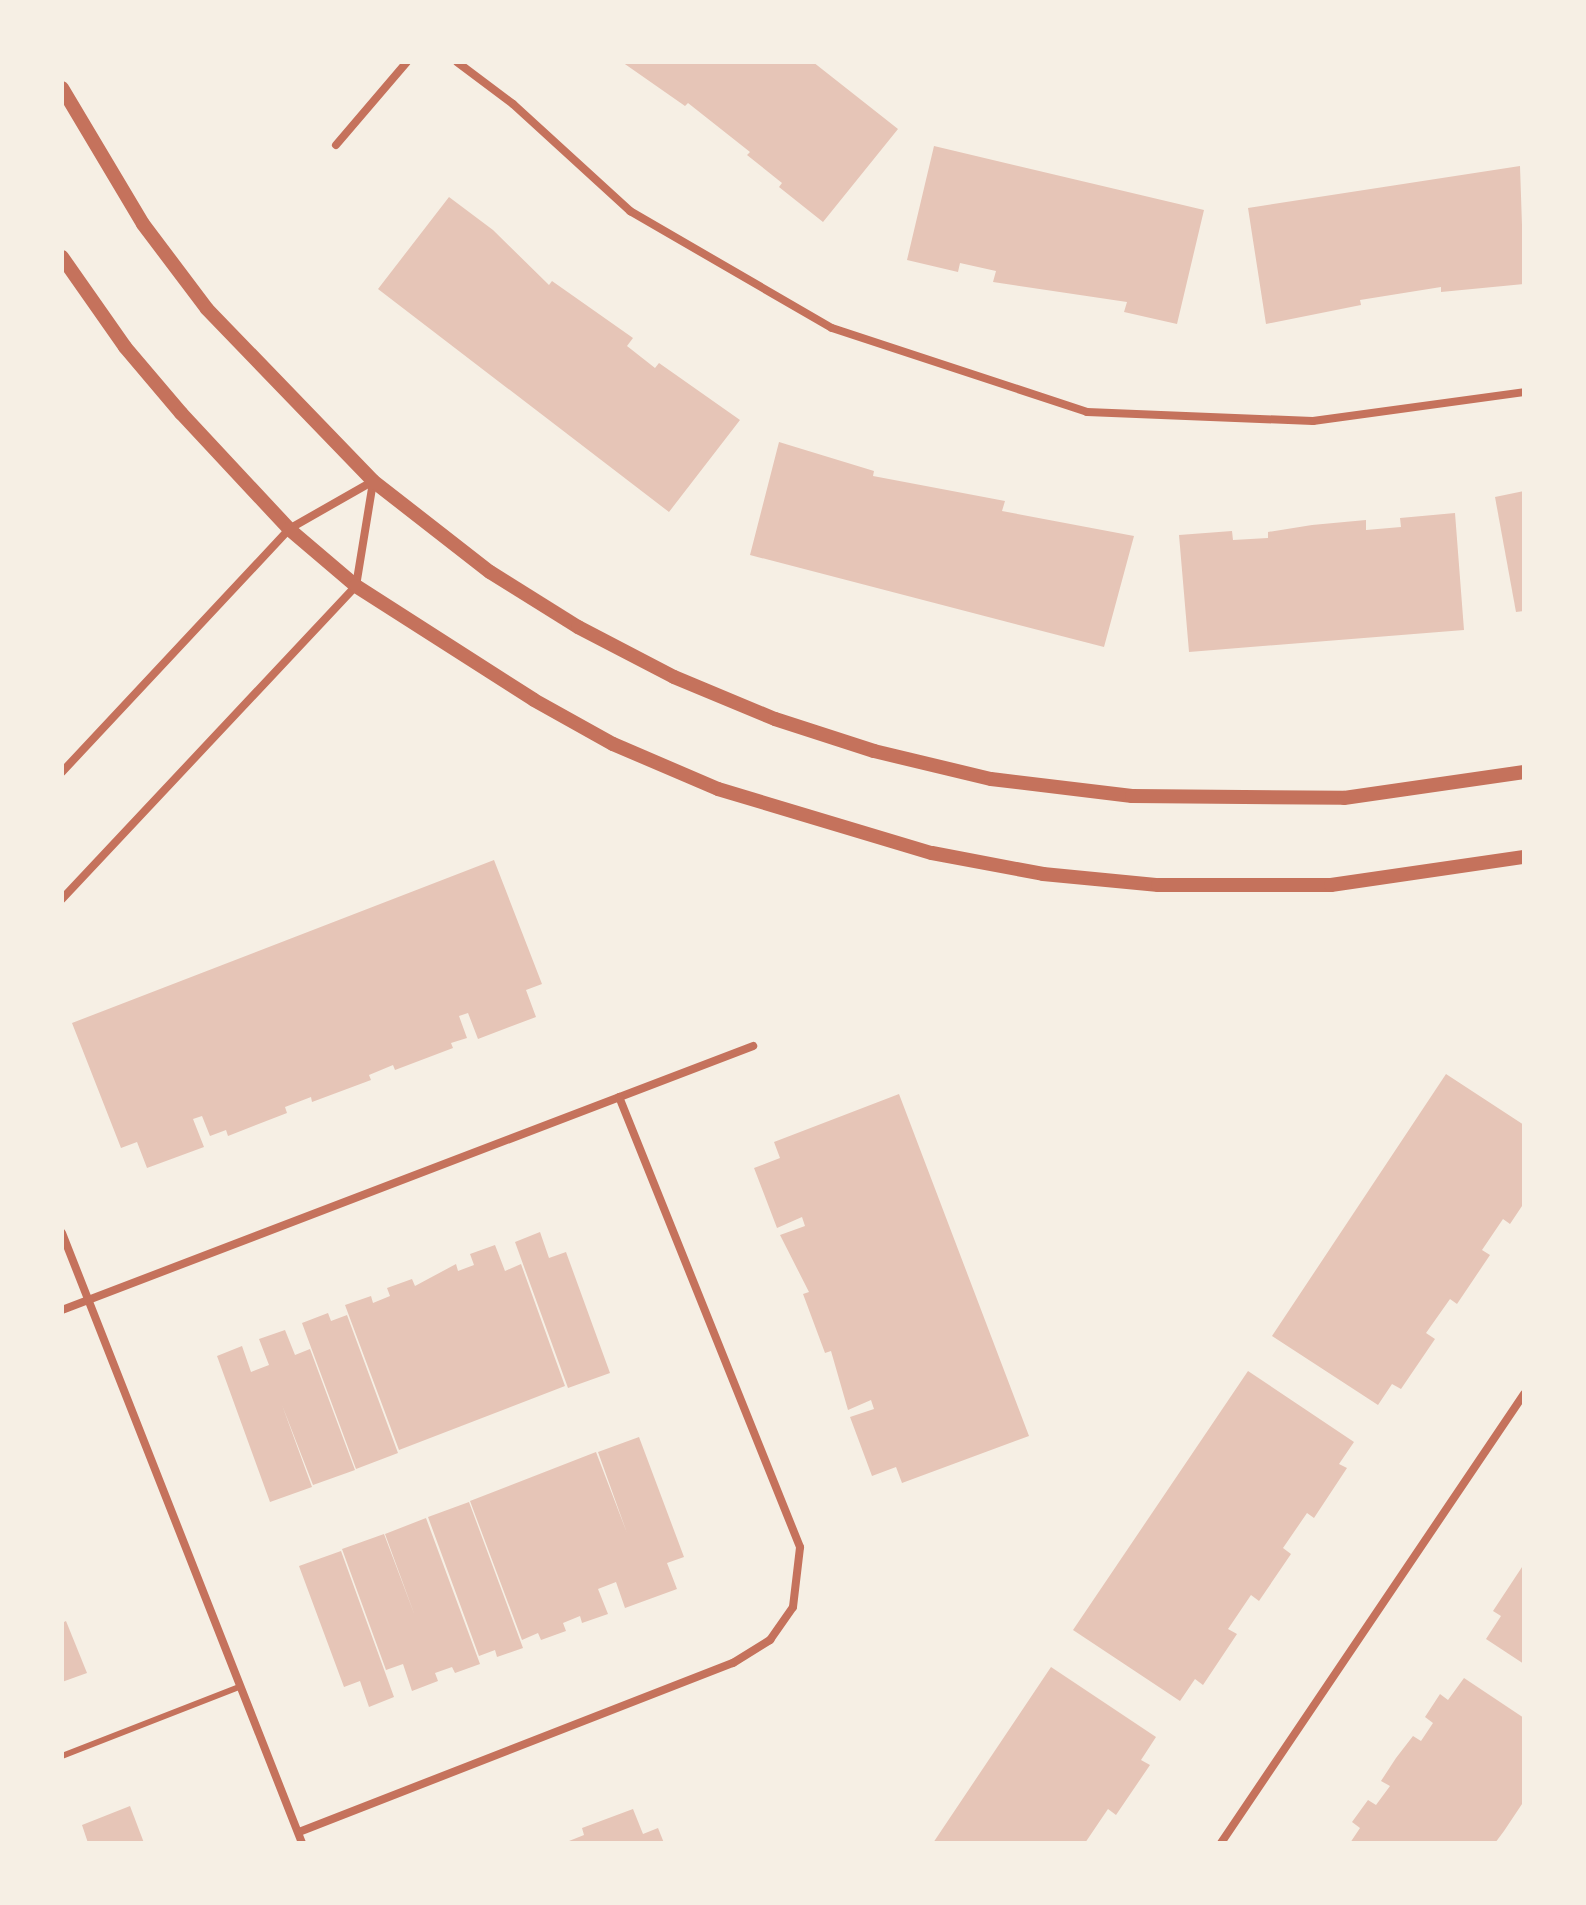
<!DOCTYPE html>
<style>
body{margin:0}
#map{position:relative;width:1586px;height:1905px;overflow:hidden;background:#f6efe4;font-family:"DejaVu Sans",sans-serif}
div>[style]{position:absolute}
.building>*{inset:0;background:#e6c5b7}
.service>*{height:6px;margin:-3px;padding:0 3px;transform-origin:3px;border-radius:3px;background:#c5725c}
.minor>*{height:8px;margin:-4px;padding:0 4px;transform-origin:4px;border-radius:4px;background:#c5725c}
.tertiary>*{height:14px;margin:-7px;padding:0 7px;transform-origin:7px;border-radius:7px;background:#c5725c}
span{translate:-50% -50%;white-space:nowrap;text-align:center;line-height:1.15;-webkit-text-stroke:8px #f6efe4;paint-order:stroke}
.frame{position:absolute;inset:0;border:64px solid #f6efe4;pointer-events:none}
</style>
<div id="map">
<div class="building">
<div style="clip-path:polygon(622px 62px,813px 62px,898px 129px,823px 222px,779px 187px,782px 183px,747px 155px,750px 152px,688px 103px,685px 106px)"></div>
<div style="clip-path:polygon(934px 146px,1204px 210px,1177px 324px,1124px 312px,1127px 302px,993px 282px,996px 271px,960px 263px,958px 272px,907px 260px)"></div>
<div style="clip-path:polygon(1520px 166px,1524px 284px,1441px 292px,1441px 287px,1360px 300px,1361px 305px,1266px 324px,1248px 208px)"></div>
<div style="clip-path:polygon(449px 197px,493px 230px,549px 285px,552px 281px,633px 338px,627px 346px,655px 368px,659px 363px,740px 420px,669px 512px,378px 289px)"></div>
<div style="clip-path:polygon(779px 442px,874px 471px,873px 476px,1005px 501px,1002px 511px,1134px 536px,1104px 647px,750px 555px)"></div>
<div style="clip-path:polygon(1524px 491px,1524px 611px,1516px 612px,1495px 497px)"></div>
<div style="clip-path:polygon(1455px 513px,1464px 630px,1189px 652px,1179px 535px,1232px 531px,1233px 540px,1268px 538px,1268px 532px,1312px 525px,1366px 520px,1366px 530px,1401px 527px,1400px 518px)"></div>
<div style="clip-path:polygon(494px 860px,542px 984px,526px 990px,536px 1017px,478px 1039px,468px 1013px,459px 1016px,467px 1038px,451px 1043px,453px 1048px,395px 1070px,393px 1065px,369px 1075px,371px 1080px,312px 1102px,311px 1097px,285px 1107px,287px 1113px,228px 1136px,226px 1130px,210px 1136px,202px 1116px,193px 1119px,204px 1147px,147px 1168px,137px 1142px,121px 1148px,72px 1023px)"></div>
<div style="clip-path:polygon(1446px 1074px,1524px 1125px,1524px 1203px,1510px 1224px,1503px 1219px,1482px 1250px,1490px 1255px,1457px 1304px,1450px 1299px,1426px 1333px,1435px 1339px,1401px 1389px,1392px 1384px,1378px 1405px,1272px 1336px)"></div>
<div style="clip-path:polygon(899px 1094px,1029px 1436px,902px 1483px,896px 1467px,872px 1476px,850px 1417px,874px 1409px,871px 1400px,848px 1410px,831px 1351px,825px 1353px,803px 1294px,809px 1292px,780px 1235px,805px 1226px,802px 1217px,777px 1228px,754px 1168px,780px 1158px,774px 1142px)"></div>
<div style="clip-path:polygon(540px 1232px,549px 1258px,566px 1252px,610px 1373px,568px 1388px,515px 1242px)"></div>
<div style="clip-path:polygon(495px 1245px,505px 1271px,521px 1264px,565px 1386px,399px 1450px,345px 1305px,371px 1296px,373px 1303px,390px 1296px,387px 1288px,412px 1279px,415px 1286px,456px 1264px,458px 1271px,474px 1265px,470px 1254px)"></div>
<div style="clip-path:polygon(328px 1313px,331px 1321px,347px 1315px,398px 1453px,356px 1469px,302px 1323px)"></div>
<div style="clip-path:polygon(285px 1330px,295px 1355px,310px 1349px,355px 1470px,313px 1485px,282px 1405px,312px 1487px,270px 1502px,217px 1356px,242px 1346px,251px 1372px,269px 1365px,259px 1339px)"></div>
<div style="clip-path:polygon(1248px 1371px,1354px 1442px,1339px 1464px,1347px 1468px,1314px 1518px,1307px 1513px,1283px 1548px,1291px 1554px,1259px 1601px,1251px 1595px,1228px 1629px,1237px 1634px,1203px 1685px,1195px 1679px,1180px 1701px,1073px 1630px)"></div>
<div style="clip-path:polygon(639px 1437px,684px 1557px,667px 1563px,677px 1589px,625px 1608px,616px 1582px,598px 1589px,608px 1614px,582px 1623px,580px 1616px,563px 1623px,566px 1631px,541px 1640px,538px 1633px,522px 1640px,470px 1501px,596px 1452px,627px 1533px,598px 1452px)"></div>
<div style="clip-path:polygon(469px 1502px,523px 1648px,497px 1657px,495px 1650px,479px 1656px,428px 1517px)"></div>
<div style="clip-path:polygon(426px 1518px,480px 1664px,455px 1673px,452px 1667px,435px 1673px,438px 1681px,412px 1691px,403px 1664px,386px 1670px,342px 1549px,384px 1534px,415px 1616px,385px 1534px)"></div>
<div style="clip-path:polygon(341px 1551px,394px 1697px,369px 1707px,360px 1681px,344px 1687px,299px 1566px)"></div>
<div style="clip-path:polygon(1524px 1564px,1524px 1664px,1486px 1639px,1501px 1616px,1493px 1611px)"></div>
<div style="clip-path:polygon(66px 1621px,87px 1673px,62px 1682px,62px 1623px)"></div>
<div style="clip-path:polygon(1051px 1667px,1156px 1737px,1141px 1760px,1150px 1765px,1116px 1815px,1108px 1809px,1085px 1843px,933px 1843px)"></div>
<div style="clip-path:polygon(1464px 1678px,1524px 1718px,1524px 1801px,1504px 1831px,1495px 1843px,1350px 1843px,1360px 1828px,1352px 1822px,1368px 1800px,1376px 1805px,1390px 1786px,1381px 1781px,1396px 1758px,1413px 1736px,1421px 1741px,1433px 1723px,1425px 1717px,1440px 1694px,1448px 1700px)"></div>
<div style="clip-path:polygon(130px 1806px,144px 1843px,88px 1843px,82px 1825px)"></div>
<div style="clip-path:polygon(633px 1809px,643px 1834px,658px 1828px,664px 1843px,564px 1843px,584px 1835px,582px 1828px)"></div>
</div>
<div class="service">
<div style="left:62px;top:1756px;width:190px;rotate:-21.3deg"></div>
</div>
<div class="minor">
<div style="left:457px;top:62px;width:70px;rotate:36.9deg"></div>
<div style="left:513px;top:104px;width:159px;rotate:42.4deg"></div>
<div style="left:630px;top:211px;width:233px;rotate:30.1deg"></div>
<div style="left:832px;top:328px;width:268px;rotate:18.2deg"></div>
<div style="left:1087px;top:412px;width:226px;rotate:2.3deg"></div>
<div style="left:1313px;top:421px;width:213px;rotate:-7.8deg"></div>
<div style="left:336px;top:145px;width:109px;rotate:-49.5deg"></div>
<div style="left:62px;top:772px;width:333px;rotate:-46.9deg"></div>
<div style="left:289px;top:529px;width:97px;rotate:-29.7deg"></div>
<div style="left:62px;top:899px;width:429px;rotate:-46.8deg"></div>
<div style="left:356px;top:586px;width:105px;rotate:-80.7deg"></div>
<div style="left:62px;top:1233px;width:656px;rotate:68.52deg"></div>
<div style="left:62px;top:1310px;width:740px;rotate:-20.91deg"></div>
<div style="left:299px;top:1832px;width:466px;rotate:-21.3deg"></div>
<div style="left:733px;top:1663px;width:44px;rotate:-31.9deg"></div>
<div style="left:770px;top:1640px;width:40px;rotate:-55.1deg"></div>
<div style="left:793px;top:1607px;width:60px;rotate:-83.3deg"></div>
<div style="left:800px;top:1547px;width:485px;rotate:-111.9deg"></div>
<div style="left:1221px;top:1843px;width:542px;rotate:-55.99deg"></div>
</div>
<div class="tertiary">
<div style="left:62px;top:88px;width:158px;rotate:59.2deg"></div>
<div style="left:143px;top:224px;width:106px;rotate:53deg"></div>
<div style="left:207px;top:309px;width:239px;rotate:46deg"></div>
<div style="left:373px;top:481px;width:148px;rotate:37.9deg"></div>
<div style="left:490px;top:572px;width:104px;rotate:32deg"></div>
<div style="left:578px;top:627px;width:108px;rotate:27.5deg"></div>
<div style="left:674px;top:677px;width:109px;rotate:22.6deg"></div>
<div style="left:775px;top:719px;width:104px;rotate:17.9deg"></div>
<div style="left:874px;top:751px;width:120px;rotate:13.5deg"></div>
<div style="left:991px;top:779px;width:142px;rotate:6.9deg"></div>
<div style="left:1132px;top:796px;width:212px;rotate:0.5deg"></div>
<div style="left:1344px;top:798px;width:182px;rotate:-8.2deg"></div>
<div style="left:62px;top:257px;width:110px;rotate:55deg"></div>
<div style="left:125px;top:347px;width:87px;rotate:49.7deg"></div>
<div style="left:181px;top:413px;width:158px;rotate:47deg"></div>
<div style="left:289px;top:529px;width:88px;rotate:40.4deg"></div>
<div style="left:356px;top:586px;width:211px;rotate:32.6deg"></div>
<div style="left:534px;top:700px;width:90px;rotate:29.1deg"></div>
<div style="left:613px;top:744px;width:114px;rotate:23.2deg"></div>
<div style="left:718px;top:789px;width:223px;rotate:16.7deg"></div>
<div style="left:932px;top:853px;width:113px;rotate:10.7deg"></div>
<div style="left:1043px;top:874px;width:116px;rotate:5.5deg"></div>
<div style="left:1158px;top:885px;width:173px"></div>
<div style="left:1331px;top:885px;width:195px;rotate:-8.3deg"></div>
</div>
<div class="frame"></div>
</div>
